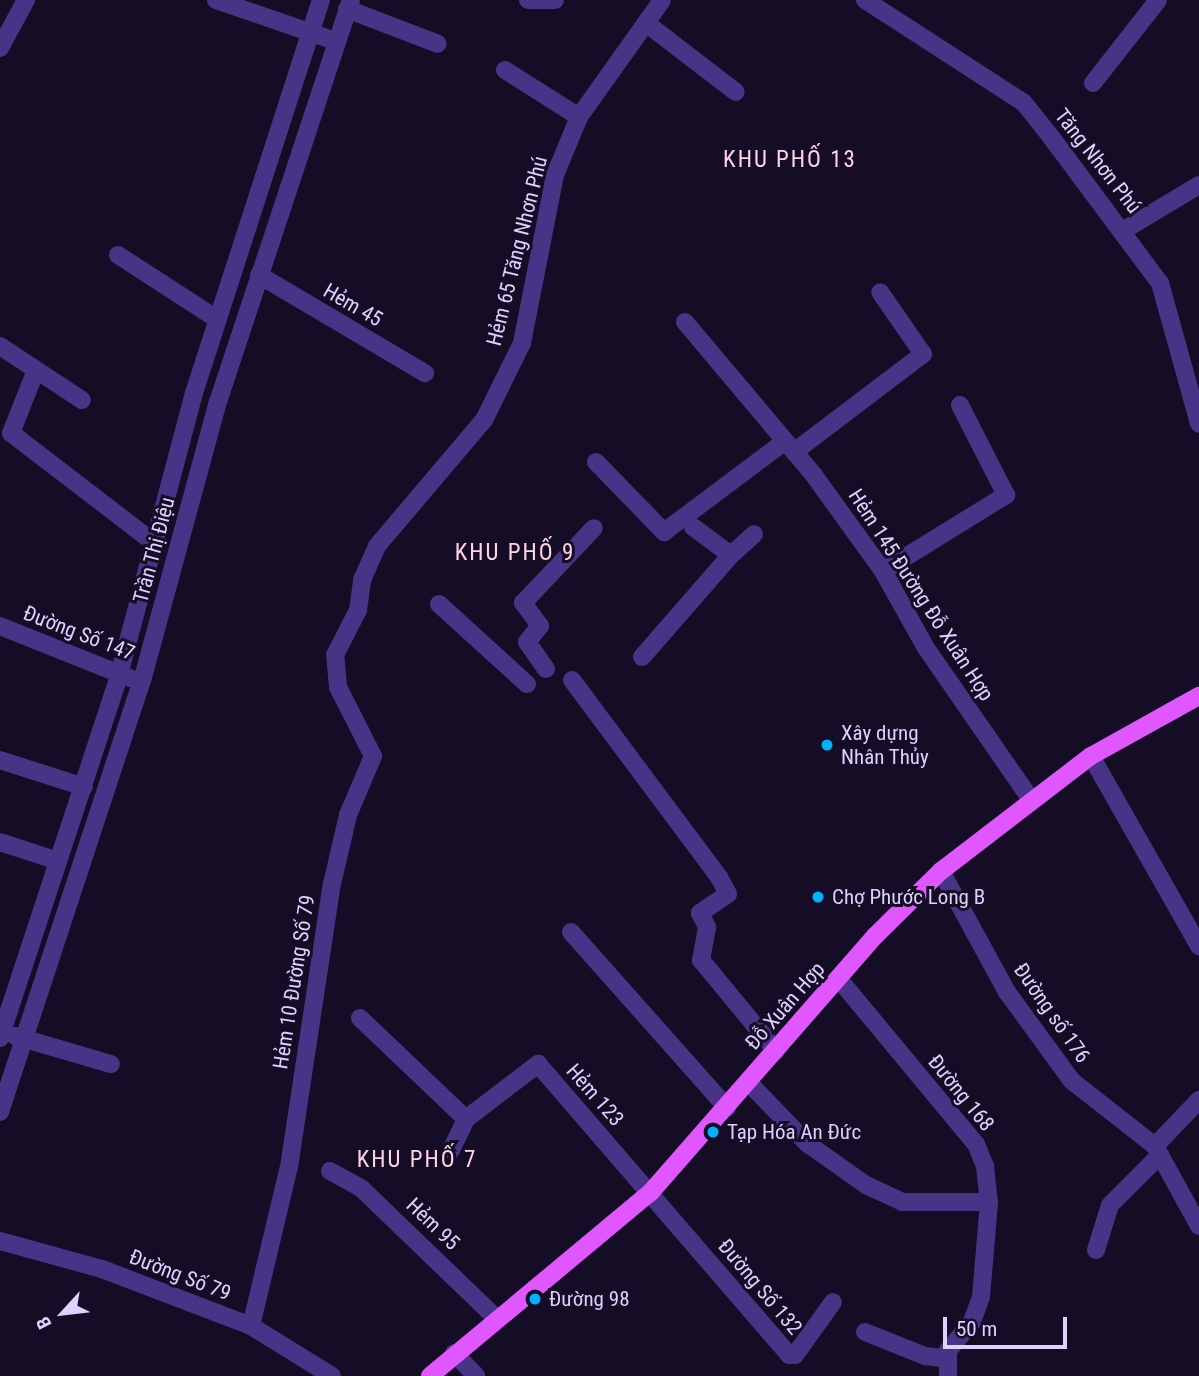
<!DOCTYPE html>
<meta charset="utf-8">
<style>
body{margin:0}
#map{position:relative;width:1199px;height:1376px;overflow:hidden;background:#150d25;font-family:"Roboto Condensed",sans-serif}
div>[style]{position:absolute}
.minor>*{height:18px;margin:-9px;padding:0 9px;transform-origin:9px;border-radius:9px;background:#473487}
.major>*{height:18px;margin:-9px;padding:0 9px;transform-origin:9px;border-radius:9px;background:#e157ff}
.dots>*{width:19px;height:19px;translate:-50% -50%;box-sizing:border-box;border:4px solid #150d25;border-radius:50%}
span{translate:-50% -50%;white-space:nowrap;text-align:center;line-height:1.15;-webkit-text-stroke:6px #150d25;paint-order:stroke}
.street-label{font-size:21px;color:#dfd0ff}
.poi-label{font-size:21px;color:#dfd0ff}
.left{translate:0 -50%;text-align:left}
.neighbourhood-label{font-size:23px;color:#ffd2e6;letter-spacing:2px}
.north{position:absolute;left:28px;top:1278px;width:70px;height:70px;-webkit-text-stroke:5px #150d25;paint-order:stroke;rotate:243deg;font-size:19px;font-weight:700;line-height:28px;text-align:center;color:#dfd0ff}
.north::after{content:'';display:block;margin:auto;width:24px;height:32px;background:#dfd0ff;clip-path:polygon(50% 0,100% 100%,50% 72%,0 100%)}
.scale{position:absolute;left:943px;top:1317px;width:124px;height:32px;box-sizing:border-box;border:4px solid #dfd0ff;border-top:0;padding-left:9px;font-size:21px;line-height:24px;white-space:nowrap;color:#dfd0ff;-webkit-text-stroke:5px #150d25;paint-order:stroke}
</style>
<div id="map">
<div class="minor">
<div style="left:216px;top:0;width:126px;rotate:19deg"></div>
<div style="left:528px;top:0;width:27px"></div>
<div style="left:865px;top:0;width:189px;rotate:32.9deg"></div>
<div style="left:1024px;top:103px;width:43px;rotate:51.5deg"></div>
<div style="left:1051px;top:137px;width:182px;rotate:53.3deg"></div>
<div style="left:1160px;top:283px;width:146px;rotate:74.5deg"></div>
<div style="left:347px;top:9px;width:97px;rotate:21deg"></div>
<div style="left:646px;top:23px;width:113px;rotate:37.5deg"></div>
<div style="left:0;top:48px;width:55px;rotate:-61.6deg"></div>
<div style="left:505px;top:70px;width:88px;rotate:32.4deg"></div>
<div style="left:1093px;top:83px;width:105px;rotate:-51.9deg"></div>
<div style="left:1124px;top:230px;width:87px;rotate:-31deg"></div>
<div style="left:118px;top:255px;width:118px;rotate:32.9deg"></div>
<div style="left:259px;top:275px;width:193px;rotate:30.6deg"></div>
<div style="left:685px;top:322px;width:199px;rotate:49.9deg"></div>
<div style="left:813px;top:474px;width:120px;rotate:54.2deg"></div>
<div style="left:883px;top:571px;width:88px;rotate:60.8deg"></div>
<div style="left:926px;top:648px;width:186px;rotate:55.3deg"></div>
<div style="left:0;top:346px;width:98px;rotate:33.4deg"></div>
<div style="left:36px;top:370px;width:68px;rotate:111.6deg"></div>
<div style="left:11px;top:433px;width:178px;rotate:37.5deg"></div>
<div style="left:794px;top:452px;width:162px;rotate:-37.2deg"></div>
<div style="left:923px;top:354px;width:75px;rotate:-124.7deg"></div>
<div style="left:596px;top:462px;width:98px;rotate:45.8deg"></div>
<div style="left:664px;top:532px;width:151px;rotate:-36.9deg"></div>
<div style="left:693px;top:527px;width:47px;rotate:36.4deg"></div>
<div style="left:883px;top:571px;width:145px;rotate:-31.7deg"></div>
<div style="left:1006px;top:495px;width:101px;rotate:-117.1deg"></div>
<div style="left:439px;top:604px;width:119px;rotate:42.3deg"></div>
<div style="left:0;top:626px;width:140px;rotate:21.8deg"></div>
<div style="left:642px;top:657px;width:135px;rotate:-48.9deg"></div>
<div style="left:731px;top:555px;width:31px;rotate:-42deg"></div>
<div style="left:546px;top:669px;width:33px;rotate:-125deg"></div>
<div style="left:527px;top:642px;width:21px;rotate:-51deg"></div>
<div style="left:540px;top:626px;width:29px;rotate:-126deg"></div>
<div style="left:523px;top:603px;width:103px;rotate:-46.6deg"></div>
<div style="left:572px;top:680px;width:246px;rotate:53.3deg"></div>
<div style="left:719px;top:877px;width:19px;rotate:62deg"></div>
<div style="left:728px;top:894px;width:34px;rotate:146deg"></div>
<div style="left:700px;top:913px;width:16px;rotate:63deg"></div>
<div style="left:707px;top:927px;width:34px;rotate:100deg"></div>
<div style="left:701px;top:960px;width:118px;rotate:50.5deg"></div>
<div style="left:1091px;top:756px;width:219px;rotate:60.4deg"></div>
<div style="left:0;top:760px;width:88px;rotate:17.8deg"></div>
<div style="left:0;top:842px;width:61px;rotate:18.1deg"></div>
<div style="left:941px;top:871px;width:138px;rotate:61.4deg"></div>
<div style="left:1007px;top:992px;width:110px;rotate:53.9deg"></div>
<div style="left:1072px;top:1081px;width:105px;rotate:38.1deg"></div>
<div style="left:1155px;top:1146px;width:91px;rotate:61.2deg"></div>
<div style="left:571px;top:932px;width:235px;rotate:48.4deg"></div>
<div style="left:838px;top:978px;width:216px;rotate:50.3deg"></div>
<div style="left:976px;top:1144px;width:24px;rotate:68deg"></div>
<div style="left:985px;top:1166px;width:36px;rotate:84deg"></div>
<div style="left:989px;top:1202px;width:95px;rotate:94.8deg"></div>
<div style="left:981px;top:1297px;width:27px;rotate:110deg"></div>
<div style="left:972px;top:1322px;width:38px;rotate:130deg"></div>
<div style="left:948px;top:1351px;width:25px;rotate:90deg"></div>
<div style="left:360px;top:1018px;width:146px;rotate:43.6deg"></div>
<div style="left:15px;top:1036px;width:100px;rotate:16.3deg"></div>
<div style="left:0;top:1038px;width:382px;rotate:-71.8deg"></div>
<div style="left:119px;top:675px;width:292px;rotate:-75.1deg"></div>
<div style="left:194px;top:393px;width:413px;rotate:-72.1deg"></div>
<div style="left:749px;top:1083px;width:85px;rotate:46deg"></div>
<div style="left:808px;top:1144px;width:71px;rotate:35.3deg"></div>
<div style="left:866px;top:1185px;width:40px;rotate:25deg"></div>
<div style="left:902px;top:1202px;width:87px"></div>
<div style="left:0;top:1112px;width:454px;rotate:-71.8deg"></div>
<div style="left:142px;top:681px;width:289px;rotate:-74.8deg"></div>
<div style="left:218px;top:402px;width:423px;rotate:-71.7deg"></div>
<div style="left:1155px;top:1146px;width:64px;rotate:-46.3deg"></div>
<div style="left:451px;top:1150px;width:34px;rotate:-64deg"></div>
<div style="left:466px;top:1119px;width:91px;rotate:-37.4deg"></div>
<div style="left:538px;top:1064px;width:384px;rotate:49.2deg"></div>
<div style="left:789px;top:1355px;width:6px"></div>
<div style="left:795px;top:1355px;width:65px;rotate:-54.4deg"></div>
<div style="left:330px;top:1171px;width:37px;rotate:29deg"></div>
<div style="left:362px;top:1189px;width:187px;rotate:43.9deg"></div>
<div style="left:0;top:1241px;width:106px;rotate:15.4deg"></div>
<div style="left:102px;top:1269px;width:160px;rotate:20.9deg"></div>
<div style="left:251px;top:1326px;width:95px;rotate:31.7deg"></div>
<div style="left:1096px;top:1250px;width:47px;rotate:-72.7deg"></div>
<div style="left:1110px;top:1205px;width:71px;rotate:-45deg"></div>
<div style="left:251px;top:1326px;width:163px;rotate:-76.6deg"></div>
<div style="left:289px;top:1167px;width:286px;rotate:-81.4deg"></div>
<div style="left:332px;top:884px;width:71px;rotate:-76.9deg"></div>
<div style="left:348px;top:815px;width:64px;rotate:-67deg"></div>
<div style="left:373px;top:756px;width:77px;rotate:-116.9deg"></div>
<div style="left:338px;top:687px;width:32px;rotate:-95deg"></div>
<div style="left:335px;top:655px;width:51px;rotate:-62.9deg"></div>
<div style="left:358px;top:610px;width:30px;rotate:-82deg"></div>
<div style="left:362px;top:580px;width:37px;rotate:-66deg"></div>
<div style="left:377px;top:546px;width:165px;rotate:-49.7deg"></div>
<div style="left:484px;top:420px;width:86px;rotate:-63.7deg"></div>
<div style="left:522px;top:343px;width:171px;rotate:-78.9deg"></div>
<div style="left:555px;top:175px;width:63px;rotate:-67.5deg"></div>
<div style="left:579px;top:117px;width:143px;rotate:-54.6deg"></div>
<div style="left:865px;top:1332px;width:65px;rotate:21.8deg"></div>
<div style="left:925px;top:1356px;width:23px;rotate:7deg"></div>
<div style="left:454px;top:1353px;width:32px;rotate:46deg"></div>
</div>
<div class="major">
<div style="left:430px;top:1376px;width:286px;rotate:-39.8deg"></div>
<div style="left:650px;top:1193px;width:342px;rotate:-48.8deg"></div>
<div style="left:875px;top:936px;width:93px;rotate:-44.6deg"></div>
<div style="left:941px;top:871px;width:189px;rotate:-37.5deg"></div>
<div style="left:1091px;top:756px;width:124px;rotate:-29.1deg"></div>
</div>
<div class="dots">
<div style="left:827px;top:745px;background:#00b2fb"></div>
<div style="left:818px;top:897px;background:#00b2fb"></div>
<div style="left:713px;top:1132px;background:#00b2fb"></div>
<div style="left:535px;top:1299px;background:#00b2fb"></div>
</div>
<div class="street-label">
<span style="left:1098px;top:161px;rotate:52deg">Tăng Nhơn Phú</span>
<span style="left:517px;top:251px;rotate:-76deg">Hẻm 65 Tăng Nhơn Phú</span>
<span style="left:353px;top:305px;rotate:30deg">Hẻm 45</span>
<span style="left:154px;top:550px;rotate:-75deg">Trần Thị Điệu</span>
<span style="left:921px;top:595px;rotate:57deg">Hẻm 145 Đường Đỗ Xuân Hợp</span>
<span style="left:79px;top:633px;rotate:21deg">Đường Số 147</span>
<span style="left:294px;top:982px;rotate:-81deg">Hẻm 10 Đường Số 79</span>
<span style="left:785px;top:1006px;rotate:-49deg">Đỗ Xuân Hợp</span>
<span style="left:1052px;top:1013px;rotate:55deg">Đường số 176</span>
<span style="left:961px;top:1093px;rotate:51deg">Đường 168</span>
<span style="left:595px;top:1095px;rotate:49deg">Hẻm 123</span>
<span style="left:433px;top:1224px;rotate:44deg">Hẻm 95</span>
<span style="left:180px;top:1275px;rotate:21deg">Đường Số 79</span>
<span style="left:760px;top:1287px;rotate:50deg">Đường Số 132</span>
</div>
<div class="poi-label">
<span class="left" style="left:841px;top:745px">Xây dựng<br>Nhân Thủy</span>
<span class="left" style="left:832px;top:897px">Chợ Phước Long B</span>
<span class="left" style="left:727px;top:1132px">Tạp Hóa An Đức</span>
<span class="left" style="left:549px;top:1299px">Đường 98</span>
</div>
<div class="neighbourhood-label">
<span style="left:790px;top:160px">KHU PHỐ 13</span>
<span style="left:515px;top:553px">KHU PHỐ 9</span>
<span style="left:417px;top:1160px">KHU PHỐ 7</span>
</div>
<div class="north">B</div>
<div class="scale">50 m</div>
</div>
